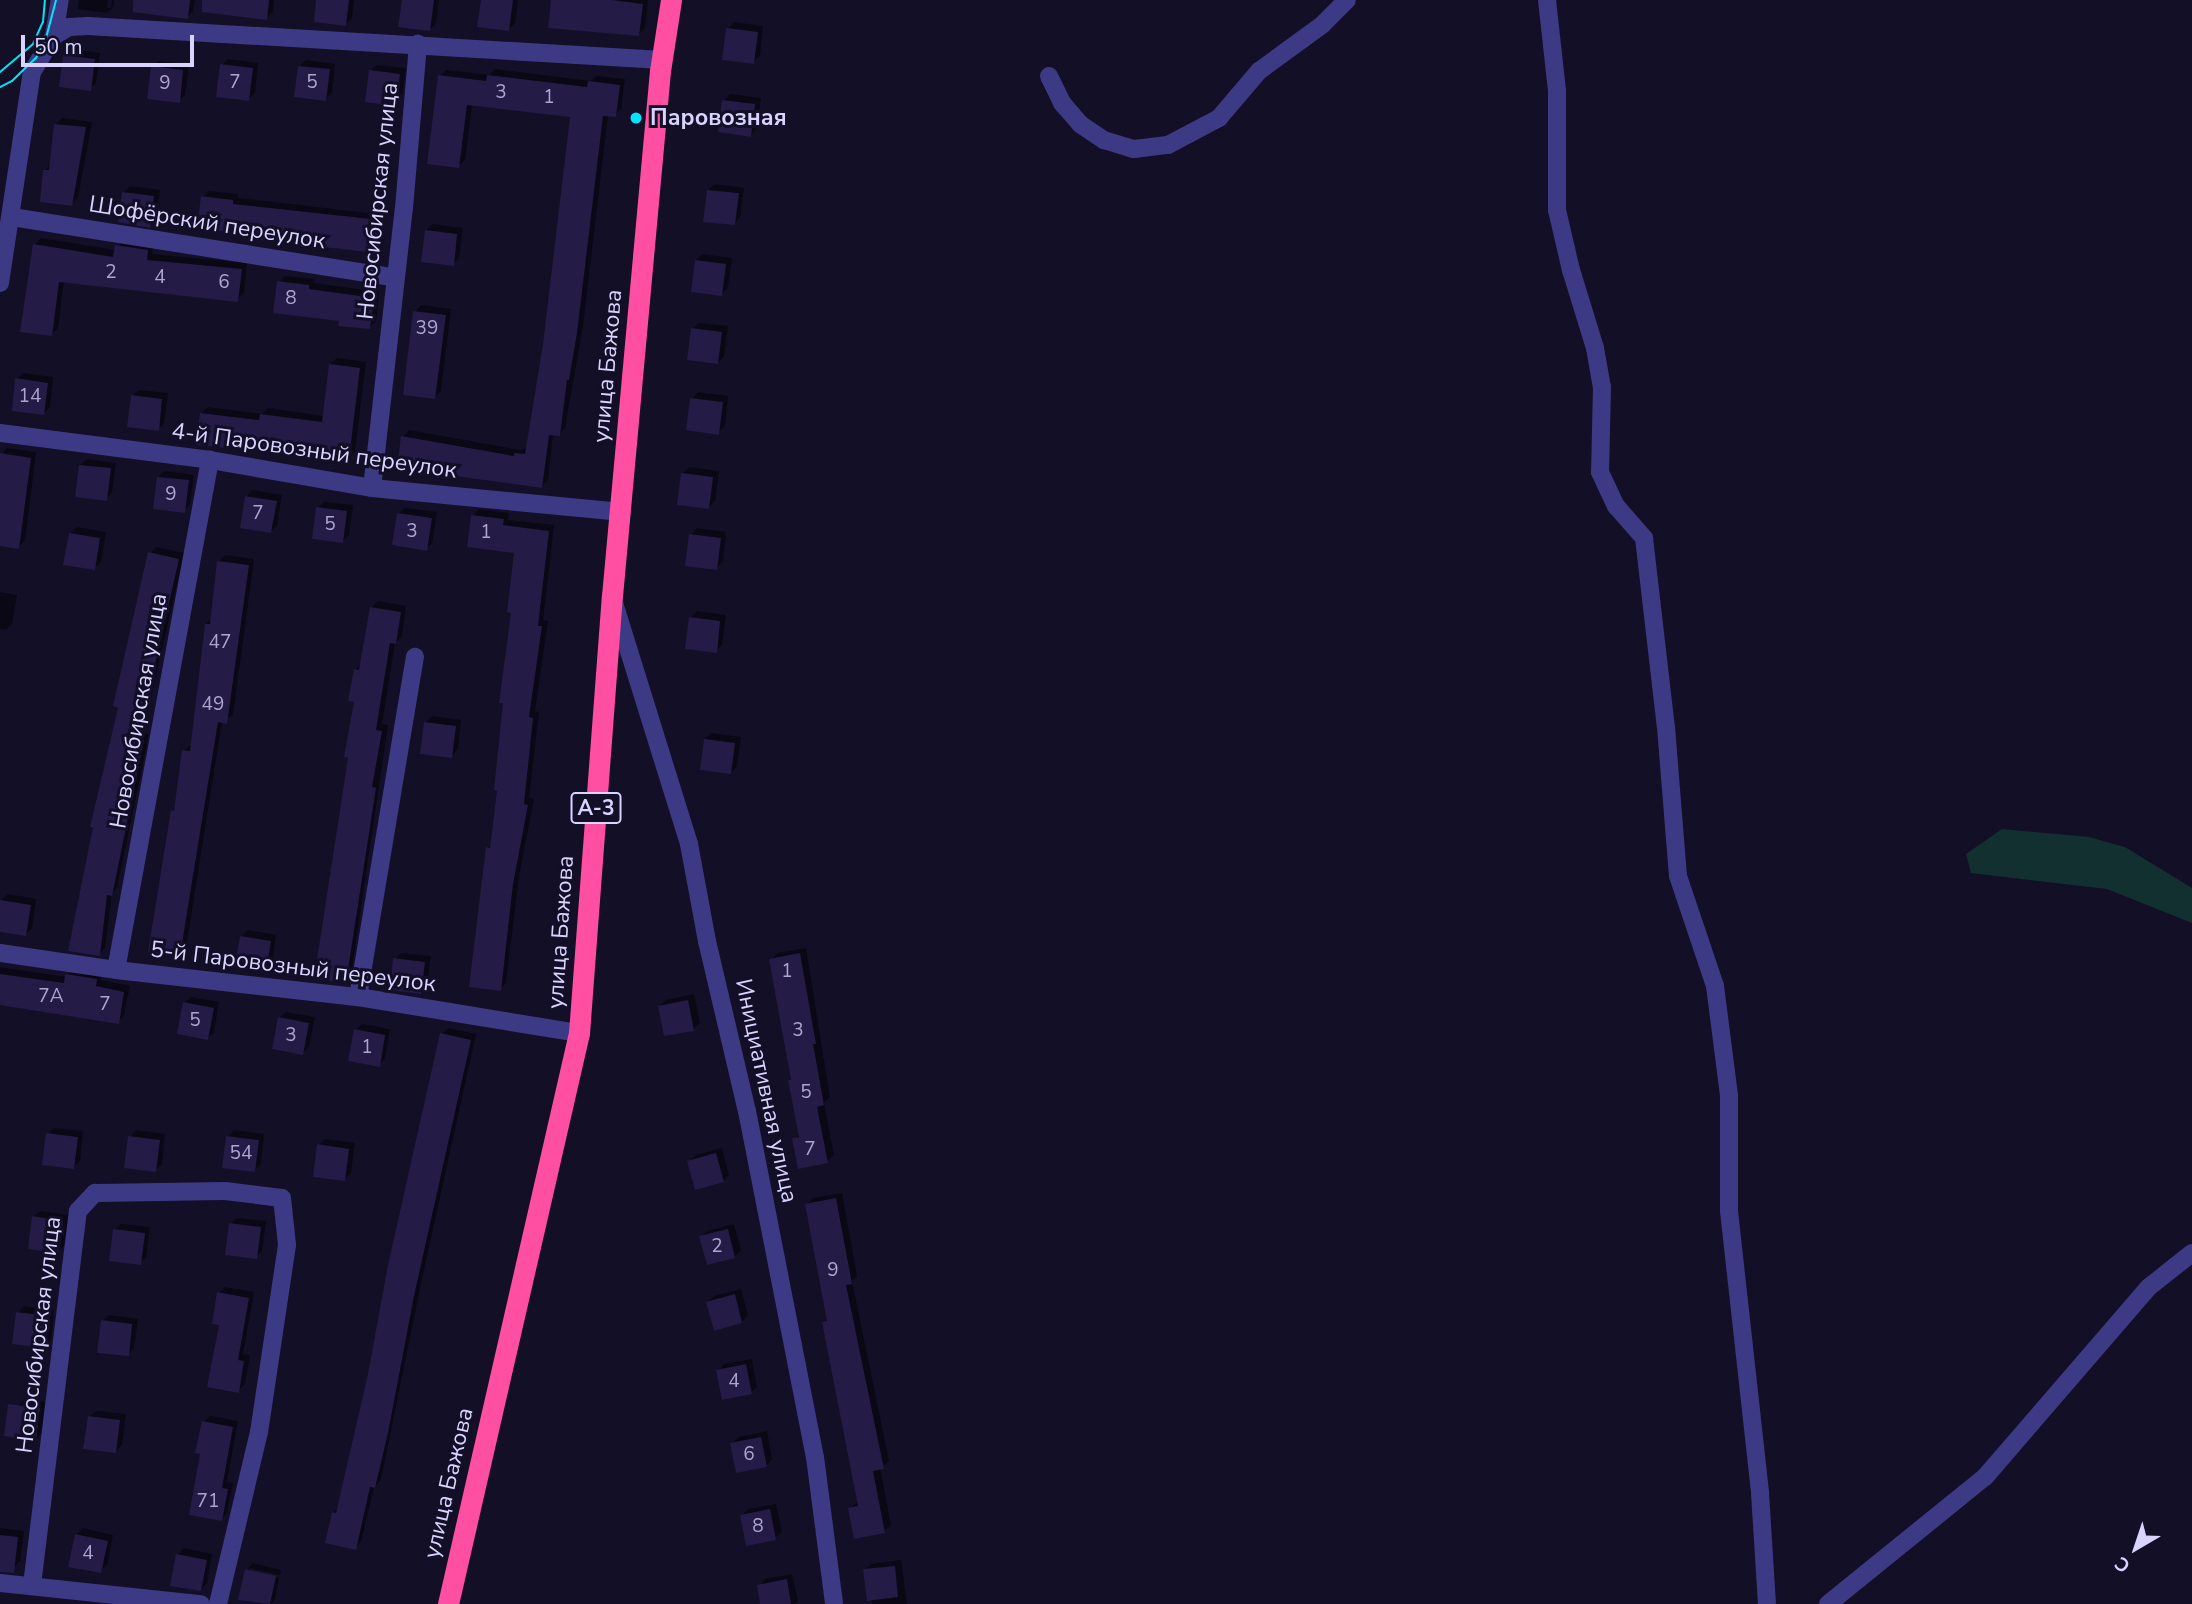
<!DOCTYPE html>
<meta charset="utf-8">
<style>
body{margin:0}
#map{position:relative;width:2192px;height:1604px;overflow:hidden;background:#130f26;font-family:"Nunito Sans",sans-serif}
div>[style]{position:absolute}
.green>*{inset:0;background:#12302f}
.shadow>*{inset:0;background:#0007}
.building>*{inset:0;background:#241b47}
.minor>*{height:18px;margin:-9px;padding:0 9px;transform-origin:9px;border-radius:9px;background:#3d3a85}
.highway>*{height:21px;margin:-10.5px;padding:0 10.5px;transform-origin:10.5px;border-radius:10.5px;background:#ff4fa3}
.tram>*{height:2px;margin:-1px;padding:0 1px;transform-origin:1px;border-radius:1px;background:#00e5ff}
.dots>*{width:19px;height:19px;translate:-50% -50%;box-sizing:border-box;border:4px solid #130f26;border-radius:50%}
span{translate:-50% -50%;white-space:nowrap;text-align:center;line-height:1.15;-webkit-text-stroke:6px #130f26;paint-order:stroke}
.number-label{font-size:19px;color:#aca6d1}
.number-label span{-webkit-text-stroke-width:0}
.shield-label span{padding:2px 5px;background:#130f26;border:2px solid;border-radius:5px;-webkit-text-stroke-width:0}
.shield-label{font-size:21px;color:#d9d4ff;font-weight:700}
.poi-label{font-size:23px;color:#d9d4ff;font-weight:700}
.left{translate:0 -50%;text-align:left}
.street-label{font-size:23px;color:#d9d4ff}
.north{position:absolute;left:2101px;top:1513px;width:70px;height:70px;-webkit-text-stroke:5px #130f26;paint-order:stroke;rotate:219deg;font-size:19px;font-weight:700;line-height:28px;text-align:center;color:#d9d4ff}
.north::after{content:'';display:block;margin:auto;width:24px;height:32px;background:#d9d4ff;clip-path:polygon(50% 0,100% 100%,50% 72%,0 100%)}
.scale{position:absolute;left:21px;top:35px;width:173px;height:32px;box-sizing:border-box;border:4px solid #d9d4ff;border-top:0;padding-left:9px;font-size:21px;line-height:24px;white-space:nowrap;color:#d9d4ff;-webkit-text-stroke:5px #130f26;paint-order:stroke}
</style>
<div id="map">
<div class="green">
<div style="clip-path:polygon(2002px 829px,2089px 837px,2125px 847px,2192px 888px,2192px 923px,2107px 889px,1971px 873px,1966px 854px)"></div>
</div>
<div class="shadow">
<div style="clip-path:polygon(79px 0,108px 0,107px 8px,111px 8px,112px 0,114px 0,114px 6px,107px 13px,78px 9px)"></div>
<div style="clip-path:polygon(158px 0,195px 0,193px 11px,187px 17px)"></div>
<div style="clip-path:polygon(239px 0,274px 0,273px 12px,266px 18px)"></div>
<div style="clip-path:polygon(318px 0,354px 0,352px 18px,346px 24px)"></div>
<div style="clip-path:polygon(404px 0,439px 0,436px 23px,430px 29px)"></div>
<div style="clip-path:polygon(482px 0,518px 0,515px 23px,508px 30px)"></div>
<div style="clip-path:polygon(553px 0,648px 0,645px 28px,638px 34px)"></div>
<div style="clip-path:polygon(734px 22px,763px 26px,760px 56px,753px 62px,728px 29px)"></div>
<div style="clip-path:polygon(71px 49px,100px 53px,96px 83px,90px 89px,64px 56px)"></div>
<div style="clip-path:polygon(228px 59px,258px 63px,255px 93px,248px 99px,222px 65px)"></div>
<div style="clip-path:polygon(306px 60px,335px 64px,332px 93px,325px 100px,300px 66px)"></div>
<div style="clip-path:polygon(159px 61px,189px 64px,185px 95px,179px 101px,153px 67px)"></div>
<div style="clip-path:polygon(377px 65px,406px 68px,402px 98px,396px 104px,370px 71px)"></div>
<div style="clip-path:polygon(495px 69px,591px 81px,596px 76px,625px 79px,621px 109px,615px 115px,608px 115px,583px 326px,565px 428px,559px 435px,553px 434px,548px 480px,541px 487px,403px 437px,409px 430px,519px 450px,528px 448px,544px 344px,572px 116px,472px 104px,465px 160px,458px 166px,440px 76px,446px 70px,490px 75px)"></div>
<div style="clip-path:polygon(730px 94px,761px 98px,757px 128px,751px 135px,724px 101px)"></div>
<div style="clip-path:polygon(62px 118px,92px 122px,78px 198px,71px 204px,45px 171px,51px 164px,56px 124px)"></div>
<div style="clip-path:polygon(715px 184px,744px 188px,740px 217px,734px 224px,708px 190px)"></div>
<div style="clip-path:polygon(130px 186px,160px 190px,156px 219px,150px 226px,123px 193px)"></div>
<div style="clip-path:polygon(209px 191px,238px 194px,238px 198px,385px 215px,381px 244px,375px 251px,203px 197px)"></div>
<div style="clip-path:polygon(433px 224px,463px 228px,459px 258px,453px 264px,426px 230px)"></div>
<div style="clip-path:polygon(41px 238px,116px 250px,123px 239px,153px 244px,152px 254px,247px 263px,244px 293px,237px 300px,64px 281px,58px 328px,52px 334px,35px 244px)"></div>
<div style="clip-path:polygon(703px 254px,732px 258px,728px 287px,722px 294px,696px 260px)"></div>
<div style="clip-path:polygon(285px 276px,315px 279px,314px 283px,379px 292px,376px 321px,369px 328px,279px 282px)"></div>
<div style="clip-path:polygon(421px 305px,451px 309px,441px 391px,435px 397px,415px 312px)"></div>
<div style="clip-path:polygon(699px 323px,728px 326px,724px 356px,718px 363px,692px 329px)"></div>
<div style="clip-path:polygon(337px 358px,366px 362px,355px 451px,349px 457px,232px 442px,227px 447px,202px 413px,208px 407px,262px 414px,268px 408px,324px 416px,330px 364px)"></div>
<div style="clip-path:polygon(23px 373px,53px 377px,50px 407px,44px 413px,17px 379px)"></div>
<div style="clip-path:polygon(139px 390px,168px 393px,164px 423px,158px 429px,132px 396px)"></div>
<div style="clip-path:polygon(698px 392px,728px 396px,725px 426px,718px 433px,692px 399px)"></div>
<div style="clip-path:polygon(7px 448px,36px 452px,25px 541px,18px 547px,0 544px,0 458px)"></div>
<div style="clip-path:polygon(87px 459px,116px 463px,112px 492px,106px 499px,80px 465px)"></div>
<div style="clip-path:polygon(689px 467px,719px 471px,715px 501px,709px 507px,682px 474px)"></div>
<div style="clip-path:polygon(165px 471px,194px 475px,190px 504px,184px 511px,158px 477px)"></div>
<div style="clip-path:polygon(253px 490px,282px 495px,277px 525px,271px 531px,247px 496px)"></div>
<div style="clip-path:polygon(324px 502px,353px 505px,349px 535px,343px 541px,317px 508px)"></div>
<div style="clip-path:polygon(405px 508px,437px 512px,432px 543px,426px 549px,398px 514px)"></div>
<div style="clip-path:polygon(479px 509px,509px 513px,508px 520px,554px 525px,543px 620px,548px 621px,535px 711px,539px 712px,529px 798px,534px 799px,519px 876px,506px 983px,500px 989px,487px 848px,492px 844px,499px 789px,516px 552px,473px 516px)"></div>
<div style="clip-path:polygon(77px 527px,106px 532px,101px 562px,94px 568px,70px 534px)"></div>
<div style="clip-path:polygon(697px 528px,726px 532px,723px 562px,716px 568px,691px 535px)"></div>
<div style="clip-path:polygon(156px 547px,184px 553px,143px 733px,149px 734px,117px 888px,112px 893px,105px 948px,99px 954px,120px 706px,150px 553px)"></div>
<div style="clip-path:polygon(225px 555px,254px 559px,233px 715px,222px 721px,186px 948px,180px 954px,172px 811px,177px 806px,184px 750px,193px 744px,206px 624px,212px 618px,219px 562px)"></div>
<div style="clip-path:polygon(0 592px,17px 595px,12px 624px,6px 630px,0 629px)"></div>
<div style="clip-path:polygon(378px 601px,406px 606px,402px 636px,395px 643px,382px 724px,388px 725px,351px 975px,345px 981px,355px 670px,362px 663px,371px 608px)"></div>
<div style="clip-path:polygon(697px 611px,726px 615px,722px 645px,716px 651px,690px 618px)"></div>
<div style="clip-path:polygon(432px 716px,461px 720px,458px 749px,452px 756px,426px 722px)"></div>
<div style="clip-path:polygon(711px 733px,741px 737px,737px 766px,731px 773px,705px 739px)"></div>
<div style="clip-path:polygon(8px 894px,36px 899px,32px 928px,26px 934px,0 930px,1px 900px)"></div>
<div style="clip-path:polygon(248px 930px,276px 935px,272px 964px,266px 971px,242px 936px)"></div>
<div style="clip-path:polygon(806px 948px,830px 1097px,824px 1103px,834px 1155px,828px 1161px,794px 1139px,800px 1133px,771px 960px,778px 953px)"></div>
<div style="clip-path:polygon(401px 953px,431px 956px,427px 986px,421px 992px,395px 959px)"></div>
<div style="clip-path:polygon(0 967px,67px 977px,73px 969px,102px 973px,101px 980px,130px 986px,124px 1015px,118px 1022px,0 1004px)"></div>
<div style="clip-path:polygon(694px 994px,700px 1023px,693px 1029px,660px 1006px,666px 1000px)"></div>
<div style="clip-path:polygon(191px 997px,219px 1002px,214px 1032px,208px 1038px,184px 1003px)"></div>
<div style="clip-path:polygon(286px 1012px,315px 1017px,309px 1046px,303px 1053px,279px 1018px)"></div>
<div style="clip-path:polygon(362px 1024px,390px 1029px,385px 1059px,379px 1065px,356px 1030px)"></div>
<div style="clip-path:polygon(448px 1028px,476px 1034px,420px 1288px,381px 1480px,374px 1487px,361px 1542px,355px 1548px,333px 1513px,340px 1506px,442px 1034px)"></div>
<div style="clip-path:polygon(54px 1128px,83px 1131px,80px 1161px,73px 1167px,48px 1134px)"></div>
<div style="clip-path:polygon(136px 1130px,165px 1134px,162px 1164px,155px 1170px,130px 1137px)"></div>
<div style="clip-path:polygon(234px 1130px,264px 1134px,261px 1164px,254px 1170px,228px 1137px)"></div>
<div style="clip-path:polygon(325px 1139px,355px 1143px,351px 1173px,345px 1179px,319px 1145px)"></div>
<div style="clip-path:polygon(722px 1148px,729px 1175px,723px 1181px,689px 1161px,696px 1155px)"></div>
<div style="clip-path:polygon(842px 1193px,857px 1276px,852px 1281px,889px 1461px,880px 1468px,891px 1525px,884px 1531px,850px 1508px,859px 1501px,824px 1323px,828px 1318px,807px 1204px,813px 1198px)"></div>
<div style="clip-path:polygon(40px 1211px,69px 1215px,65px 1245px,59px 1251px,33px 1217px)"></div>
<div style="clip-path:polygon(237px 1218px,266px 1221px,262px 1251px,256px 1257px,230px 1224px)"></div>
<div style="clip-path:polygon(121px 1224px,150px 1227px,146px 1257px,140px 1263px,115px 1230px)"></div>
<div style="clip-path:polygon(734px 1224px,741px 1250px,735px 1256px,701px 1237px,707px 1231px)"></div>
<div style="clip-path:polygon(225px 1287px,254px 1292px,243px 1354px,250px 1355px,245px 1384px,238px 1391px,219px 1293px)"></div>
<div style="clip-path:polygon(741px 1289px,748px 1315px,742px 1322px,708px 1302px,714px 1296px)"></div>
<div style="clip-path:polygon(24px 1306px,54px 1310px,51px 1340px,44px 1346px,18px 1313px)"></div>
<div style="clip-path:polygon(109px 1315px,138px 1319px,134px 1348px,128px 1355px,102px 1321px)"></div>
<div style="clip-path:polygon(752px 1359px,757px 1387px,751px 1393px,718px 1371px,724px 1364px)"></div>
<div style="clip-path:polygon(24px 1400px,46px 1402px,42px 1433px,36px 1439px,18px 1406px)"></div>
<div style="clip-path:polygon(96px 1411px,126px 1414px,122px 1445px,116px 1451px,89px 1417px)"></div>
<div style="clip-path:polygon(210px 1416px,238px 1421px,227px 1482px,233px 1483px,227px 1513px,221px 1519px,202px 1453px,204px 1422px)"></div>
<div style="clip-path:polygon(767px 1431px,772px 1459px,766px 1466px,732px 1443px,739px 1437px)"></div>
<div style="clip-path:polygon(776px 1504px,782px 1532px,775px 1538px,742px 1516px,748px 1509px)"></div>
<div style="clip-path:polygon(0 1528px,24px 1531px,20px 1561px,14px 1567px,0 1565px)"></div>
<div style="clip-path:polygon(83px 1528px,113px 1535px,107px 1565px,100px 1571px,76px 1535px)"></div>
<div style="clip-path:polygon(184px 1548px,212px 1554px,207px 1583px,201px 1589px,178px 1555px)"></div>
<div style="clip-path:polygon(901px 1560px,907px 1604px,872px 1604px,865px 1570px,871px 1564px)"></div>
<div style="clip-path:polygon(253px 1563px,281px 1570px,280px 1575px,249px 1568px,249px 1571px,279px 1578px,275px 1599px,270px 1604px,240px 1599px,247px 1570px)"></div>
<div style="clip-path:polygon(792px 1574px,798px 1601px,795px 1604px,762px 1604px,759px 1586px,765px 1579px)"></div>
</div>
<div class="building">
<div style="clip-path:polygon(133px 0,190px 0,188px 19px,133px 12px)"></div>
<div style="clip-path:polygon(202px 0,269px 0,267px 20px,202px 12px)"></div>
<div style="clip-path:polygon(316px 0,349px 0,346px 26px,314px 22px)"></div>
<div style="clip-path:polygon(402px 0,434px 0,430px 31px,398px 27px)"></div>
<div style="clip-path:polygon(481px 0,513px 0,509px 31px,477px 27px)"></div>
<div style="clip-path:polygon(551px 0,612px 0,643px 4px,639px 36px,548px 28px)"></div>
<div style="clip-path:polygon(726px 28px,758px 32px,754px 64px,722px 60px)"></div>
<div style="clip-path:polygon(63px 55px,95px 59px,91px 91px,59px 87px)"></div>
<div style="clip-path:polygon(220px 64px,253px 68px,249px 101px,216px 97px)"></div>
<div style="clip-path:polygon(151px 66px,183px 70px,180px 103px,147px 99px)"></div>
<div style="clip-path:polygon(298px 66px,330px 69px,326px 101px,294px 97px)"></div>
<div style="clip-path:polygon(369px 70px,400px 74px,396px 106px,365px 102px)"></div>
<div style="clip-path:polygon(438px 75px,486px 81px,487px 75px,587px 87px,588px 81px,620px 85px,616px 117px,603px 116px,577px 333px,569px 380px,567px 380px,560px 436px,549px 435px,542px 488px,397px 468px,401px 436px,514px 456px,514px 453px,525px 454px,543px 344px,570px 117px,467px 105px,459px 168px,427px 164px)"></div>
<div style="clip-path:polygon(722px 100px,755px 104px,751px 137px,718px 132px)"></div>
<div style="clip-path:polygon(54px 124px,86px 127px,72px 206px,40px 202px,43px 170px,49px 170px)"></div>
<div style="clip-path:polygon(707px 190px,739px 193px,735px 225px,703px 222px)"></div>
<div style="clip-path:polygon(122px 192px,154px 196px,150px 228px,118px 222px)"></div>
<div style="clip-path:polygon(201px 196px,233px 200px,233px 204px,380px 220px,376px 253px,252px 239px,252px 235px,197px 228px)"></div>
<div style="clip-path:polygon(425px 230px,457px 234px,454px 266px,421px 262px)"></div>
<div style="clip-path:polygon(33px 244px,113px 257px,115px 245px,148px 250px,147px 260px,242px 269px,238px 302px,59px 282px,52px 336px,20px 332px)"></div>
<div style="clip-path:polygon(695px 260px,726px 264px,722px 296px,691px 292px)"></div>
<div style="clip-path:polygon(277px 281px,309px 285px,309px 289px,374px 298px,370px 329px,338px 326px,339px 321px,273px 313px)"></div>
<div style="clip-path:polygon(413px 311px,446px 315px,435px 399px,403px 395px)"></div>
<div style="clip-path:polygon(691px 328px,722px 332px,718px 364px,687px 360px)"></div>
<div style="clip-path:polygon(329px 364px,360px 368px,349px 459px,228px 443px,228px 448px,196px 445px,200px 413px,259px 420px,260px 414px,322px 422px)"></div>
<div style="clip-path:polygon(15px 378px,48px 383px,44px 415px,12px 411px)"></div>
<div style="clip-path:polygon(131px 395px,162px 399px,159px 431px,127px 427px)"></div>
<div style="clip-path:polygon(690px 398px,723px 402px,719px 435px,686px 430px)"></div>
<div style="clip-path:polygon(0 453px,31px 458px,19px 549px,0 546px)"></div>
<div style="clip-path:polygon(79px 465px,111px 468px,107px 501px,75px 497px)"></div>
<div style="clip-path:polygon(681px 473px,713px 477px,709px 509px,677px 505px)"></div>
<div style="clip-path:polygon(157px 477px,189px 480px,185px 513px,153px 509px)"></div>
<div style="clip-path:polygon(245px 496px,277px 501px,271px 533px,240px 528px)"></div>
<div style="clip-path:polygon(316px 507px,347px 511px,343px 543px,312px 539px)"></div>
<div style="clip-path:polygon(397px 513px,432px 518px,427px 551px,392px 545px)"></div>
<div style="clip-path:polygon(471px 515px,504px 519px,503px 525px,549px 531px,538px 626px,542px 626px,529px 717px,533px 718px,524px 804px,528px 805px,513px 884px,501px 991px,469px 987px,486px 847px,490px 848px,497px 791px,494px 790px,503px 703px,499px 703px,511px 613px,507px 612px,514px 553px,467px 547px)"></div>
<div style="clip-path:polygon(69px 533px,100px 538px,95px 570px,63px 565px)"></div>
<div style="clip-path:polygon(689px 534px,721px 538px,717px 570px,685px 566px)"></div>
<div style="clip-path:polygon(148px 552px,179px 559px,138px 739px,144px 740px,112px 896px,107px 895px,100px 956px,68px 951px,93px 827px,90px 827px,118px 708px,113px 706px)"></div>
<div style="clip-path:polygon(217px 561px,249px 565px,227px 724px,218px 722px,180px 956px,148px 952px,171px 810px,174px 811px,182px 750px,190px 751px,205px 624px,210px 624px)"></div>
<div style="clip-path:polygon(370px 607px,401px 612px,396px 644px,390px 643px,376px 730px,382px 731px,372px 787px,376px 788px,346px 983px,314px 979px,348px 758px,344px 757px,354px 702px,348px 701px,354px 669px,359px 670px)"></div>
<div style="clip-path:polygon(689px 617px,720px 621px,717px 653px,685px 649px)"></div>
<div style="clip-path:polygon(424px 722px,456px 726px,452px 758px,420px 754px)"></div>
<div style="clip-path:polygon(704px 739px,735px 743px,731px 774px,700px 770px)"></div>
<div style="clip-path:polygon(0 900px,31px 905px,26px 936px,0 932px)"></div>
<div style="clip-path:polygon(240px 936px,271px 941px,266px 972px,235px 967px)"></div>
<div style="clip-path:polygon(800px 953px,816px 1044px,813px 1044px,824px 1105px,817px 1107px,828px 1163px,798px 1169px,792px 1138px,799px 1137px,788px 1080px,791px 1080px,769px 959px)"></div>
<div style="clip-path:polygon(393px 958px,425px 962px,421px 994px,390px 990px)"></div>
<div style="clip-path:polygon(0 974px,64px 983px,65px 974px,97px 979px,96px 986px,124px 992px,119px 1024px,0 1005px)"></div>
<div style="clip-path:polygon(688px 1000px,694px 1031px,664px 1036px,658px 1006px)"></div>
<div style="clip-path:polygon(183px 1002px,214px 1008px,208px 1040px,177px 1034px)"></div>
<div style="clip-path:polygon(278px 1017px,309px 1023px,303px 1055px,272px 1049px)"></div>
<div style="clip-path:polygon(354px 1029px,385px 1035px,380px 1067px,348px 1061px)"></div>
<div style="clip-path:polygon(440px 1033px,471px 1040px,414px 1296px,388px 1433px,375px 1488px,370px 1487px,356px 1550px,325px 1543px,332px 1512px,336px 1513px,368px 1374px,388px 1265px)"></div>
<div style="clip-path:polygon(46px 1133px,78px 1137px,74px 1169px,42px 1165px)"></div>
<div style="clip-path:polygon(128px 1136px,160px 1140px,156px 1172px,124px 1168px)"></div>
<div style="clip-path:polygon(226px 1136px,259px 1140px,255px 1172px,222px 1168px)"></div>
<div style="clip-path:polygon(317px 1144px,349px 1149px,345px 1181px,313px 1177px)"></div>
<div style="clip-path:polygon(716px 1153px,724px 1182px,695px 1190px,687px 1161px)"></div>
<div style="clip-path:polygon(836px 1198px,852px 1284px,846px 1285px,884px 1469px,873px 1471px,885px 1533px,854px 1539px,848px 1508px,858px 1506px,822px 1322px,827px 1321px,805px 1204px)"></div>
<div style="clip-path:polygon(32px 1216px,63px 1221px,59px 1253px,28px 1249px)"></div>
<div style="clip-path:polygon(229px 1223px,261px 1227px,257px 1259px,225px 1255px)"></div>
<div style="clip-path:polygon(113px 1229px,145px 1233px,141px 1265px,109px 1261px)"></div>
<div style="clip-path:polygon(728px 1229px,735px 1258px,707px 1265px,699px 1236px)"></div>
<div style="clip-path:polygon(217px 1292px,249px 1298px,238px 1360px,244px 1361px,239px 1393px,207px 1387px,219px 1325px,212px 1324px)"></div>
<div style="clip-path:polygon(735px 1294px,742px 1323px,714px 1331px,706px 1302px)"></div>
<div style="clip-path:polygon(16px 1312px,49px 1316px,45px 1348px,12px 1344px)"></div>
<div style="clip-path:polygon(101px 1320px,132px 1324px,129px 1356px,97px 1353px)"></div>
<div style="clip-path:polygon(746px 1364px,752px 1394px,722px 1400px,716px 1370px)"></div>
<div style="clip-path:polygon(8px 1404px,40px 1408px,36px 1441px,4px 1436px)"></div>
<div style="clip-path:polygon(88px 1416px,120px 1420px,116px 1453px,83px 1449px)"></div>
<div style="clip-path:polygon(202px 1421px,233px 1427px,222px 1488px,228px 1489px,222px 1521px,189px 1515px,200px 1454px,195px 1453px)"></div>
<div style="clip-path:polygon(761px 1437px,767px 1467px,736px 1473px,730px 1443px)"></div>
<div style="clip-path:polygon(770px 1509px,776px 1540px,746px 1546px,740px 1515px)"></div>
<div style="clip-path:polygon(75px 1534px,108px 1541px,101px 1573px,68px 1567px)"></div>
<div style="clip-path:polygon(0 1535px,18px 1537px,14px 1573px,0 1572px)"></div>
<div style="clip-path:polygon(176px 1554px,207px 1560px,201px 1591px,170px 1586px)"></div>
<div style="clip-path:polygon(895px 1566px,898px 1597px,867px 1601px,863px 1569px)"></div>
<div style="clip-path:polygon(245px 1569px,276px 1576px,270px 1604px,238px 1600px)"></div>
<div style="clip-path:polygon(787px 1579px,791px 1604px,760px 1604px,757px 1585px)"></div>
</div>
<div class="minor">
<div style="left:1547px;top:0;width:92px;rotate:83.7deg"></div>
<div style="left:1557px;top:91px;width:119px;rotate:90deg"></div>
<div style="left:1557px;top:210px;width:62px;rotate:76.9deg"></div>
<div style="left:1571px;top:270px;width:82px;rotate:72.9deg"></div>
<div style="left:1595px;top:348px;width:40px;rotate:80deg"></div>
<div style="left:1602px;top:387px;width:85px;rotate:91.3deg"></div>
<div style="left:1600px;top:472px;width:38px;rotate:65deg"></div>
<div style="left:1616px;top:506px;width:43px;rotate:48.8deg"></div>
<div style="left:1644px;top:538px;width:190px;rotate:83.4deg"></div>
<div style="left:1666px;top:727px;width:149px;rotate:85.4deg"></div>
<div style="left:1678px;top:876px;width:116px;rotate:71.4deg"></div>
<div style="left:1715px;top:986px;width:111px;rotate:82.7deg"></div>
<div style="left:1729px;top:1096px;width:115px;rotate:90deg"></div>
<div style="left:1729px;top:1211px;width:284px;rotate:83.7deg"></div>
<div style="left:1760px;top:1493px;width:111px;rotate:86.4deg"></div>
<div style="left:54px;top:36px;width:17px;rotate:-31deg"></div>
<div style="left:69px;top:27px;width:19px;rotate:-3deg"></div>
<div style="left:88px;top:26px;width:575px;rotate:3.39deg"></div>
<div style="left:1049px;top:76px;width:30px;rotate:64deg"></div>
<div style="left:1062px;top:103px;width:28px;rotate:49deg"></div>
<div style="left:1080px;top:124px;width:29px;rotate:34deg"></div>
<div style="left:1104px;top:140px;width:31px;rotate:17deg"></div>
<div style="left:1134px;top:149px;width:34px;rotate:-7deg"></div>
<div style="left:1168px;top:145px;width:58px;rotate:-27.9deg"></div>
<div style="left:1219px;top:118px;width:62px;rotate:-49.6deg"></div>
<div style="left:1259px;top:71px;width:78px;rotate:-36.1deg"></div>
<div style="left:1322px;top:25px;width:35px;rotate:-45deg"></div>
<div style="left:12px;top:217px;width:388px;rotate:9deg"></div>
<div style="left:0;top:283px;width:213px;rotate:-81.4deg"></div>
<div style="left:32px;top:72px;width:42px;rotate:-58.6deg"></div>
<div style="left:54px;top:36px;width:36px;rotate:-81deg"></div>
<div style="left:0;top:433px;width:212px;rotate:7.3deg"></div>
<div style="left:210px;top:460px;width:164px;rotate:9.8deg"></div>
<div style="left:372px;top:488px;width:251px;rotate:5.5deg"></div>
<div style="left:372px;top:488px;width:282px;rotate:-83.5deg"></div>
<div style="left:404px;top:208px;width:165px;rotate:-85.1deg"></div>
<div style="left:614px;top:603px;width:252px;rotate:72.7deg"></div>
<div style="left:689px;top:844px;width:99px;rotate:79.5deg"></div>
<div style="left:707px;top:941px;width:175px;rotate:76.8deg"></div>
<div style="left:747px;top:1111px;width:353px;rotate:78.9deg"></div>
<div style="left:815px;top:1457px;width:148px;rotate:82.6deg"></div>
<div style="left:0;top:953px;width:117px;rotate:8.3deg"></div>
<div style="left:116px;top:970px;width:244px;rotate:6.4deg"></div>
<div style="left:358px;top:997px;width:224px;rotate:9.3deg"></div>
<div style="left:116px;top:970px;width:519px;rotate:-79.56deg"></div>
<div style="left:358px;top:997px;width:345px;rotate:-80.5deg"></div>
<div style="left:0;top:1583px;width:202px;rotate:6deg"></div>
<div style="left:32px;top:1585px;width:377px;rotate:-83deg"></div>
<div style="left:78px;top:1211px;width:25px;rotate:-47deg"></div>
<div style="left:95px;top:1193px;width:130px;rotate:-0.9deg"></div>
<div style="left:225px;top:1191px;width:57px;rotate:7deg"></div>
<div style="left:282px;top:1198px;width:47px;rotate:83.9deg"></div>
<div style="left:287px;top:1245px;width:189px;rotate:98.5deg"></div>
<div style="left:259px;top:1432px;width:177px;rotate:103.4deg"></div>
<div style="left:1828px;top:1604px;width:202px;rotate:-39deg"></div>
<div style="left:1985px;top:1477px;width:251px;rotate:-49.2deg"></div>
<div style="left:2149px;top:1287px;width:55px;rotate:-38.3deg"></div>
</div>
<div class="highway">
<div style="left:448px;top:1604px;width:586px;rotate:-77.08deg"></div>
<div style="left:579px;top:1033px;width:438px;rotate:-85.7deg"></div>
<div style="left:612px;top:596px;width:527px;rotate:-84.78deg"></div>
<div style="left:660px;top:71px;width:72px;rotate:-81.2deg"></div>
</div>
<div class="tram">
<div style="left:0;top:72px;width:43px;rotate:-40.3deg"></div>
<div style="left:33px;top:44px;width:24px;rotate:-66deg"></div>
<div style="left:43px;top:22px;width:22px;rotate:-85deg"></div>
<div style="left:0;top:87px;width:13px;rotate:-27deg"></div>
<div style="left:12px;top:81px;width:33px;rotate:-44deg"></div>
<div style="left:36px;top:58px;width:18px;rotate:-61deg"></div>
<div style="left:45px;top:42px;width:43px;rotate:-75.3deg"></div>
</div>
<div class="dots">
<div style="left:636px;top:118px;background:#00e5ff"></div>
</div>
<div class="number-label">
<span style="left:235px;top:83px">7</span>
<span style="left:312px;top:83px">5</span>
<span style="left:165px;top:84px">9</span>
<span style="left:501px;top:93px">3</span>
<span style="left:549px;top:98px">1</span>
<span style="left:111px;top:273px">2</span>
<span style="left:160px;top:278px">4</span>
<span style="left:224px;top:283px">6</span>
<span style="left:291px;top:299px">8</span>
<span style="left:427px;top:329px">39</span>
<span style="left:30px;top:397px">14</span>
<span style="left:171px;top:495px">9</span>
<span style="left:258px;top:514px">7</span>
<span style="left:330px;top:525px">5</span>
<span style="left:412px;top:532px">3</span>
<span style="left:486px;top:533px">1</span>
<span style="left:220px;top:643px">47</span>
<span style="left:213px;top:705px">49</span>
<span style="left:787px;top:972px">1</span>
<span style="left:51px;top:997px">7А</span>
<span style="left:105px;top:1005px">7</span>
<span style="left:195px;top:1021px">5</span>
<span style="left:798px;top:1031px">3</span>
<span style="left:291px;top:1036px">3</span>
<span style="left:367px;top:1048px">1</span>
<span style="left:806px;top:1093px">5</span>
<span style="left:810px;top:1150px">7</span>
<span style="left:241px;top:1154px">54</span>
<span style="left:717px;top:1247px">2</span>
<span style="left:833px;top:1271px">9</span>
<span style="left:734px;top:1382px">4</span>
<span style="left:749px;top:1455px">6</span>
<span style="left:208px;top:1502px">71</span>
<span style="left:758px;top:1527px">8</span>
<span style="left:88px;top:1554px">4</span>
</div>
<div class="shield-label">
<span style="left:596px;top:808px">A-3</span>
</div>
<div class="poi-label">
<span class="left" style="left:650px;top:118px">Паровозная</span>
</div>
<div class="street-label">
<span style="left:378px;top:201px;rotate:-84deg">Новосибирская улица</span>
<span style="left:207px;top:223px;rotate:9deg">Шофёрский переулок</span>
<span style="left:608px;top:366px;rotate:-85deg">улица Бажова</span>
<span style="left:314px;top:451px;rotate:8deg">4-й Паровозный переулок</span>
<span style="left:139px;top:711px;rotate:-80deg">Новосибирская улица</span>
<span style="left:561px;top:932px;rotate:-86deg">улица Бажова</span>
<span style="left:293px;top:967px;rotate:7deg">5-й Паровозный переулок</span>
<span style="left:766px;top:1091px;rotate:78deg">Инициативная улица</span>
<span style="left:39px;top:1335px;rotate:-83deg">Новосибирская улица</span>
<span style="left:449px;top:1483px;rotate:-77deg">улица Бажова</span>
</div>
<div class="north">С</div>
<div class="scale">50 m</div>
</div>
